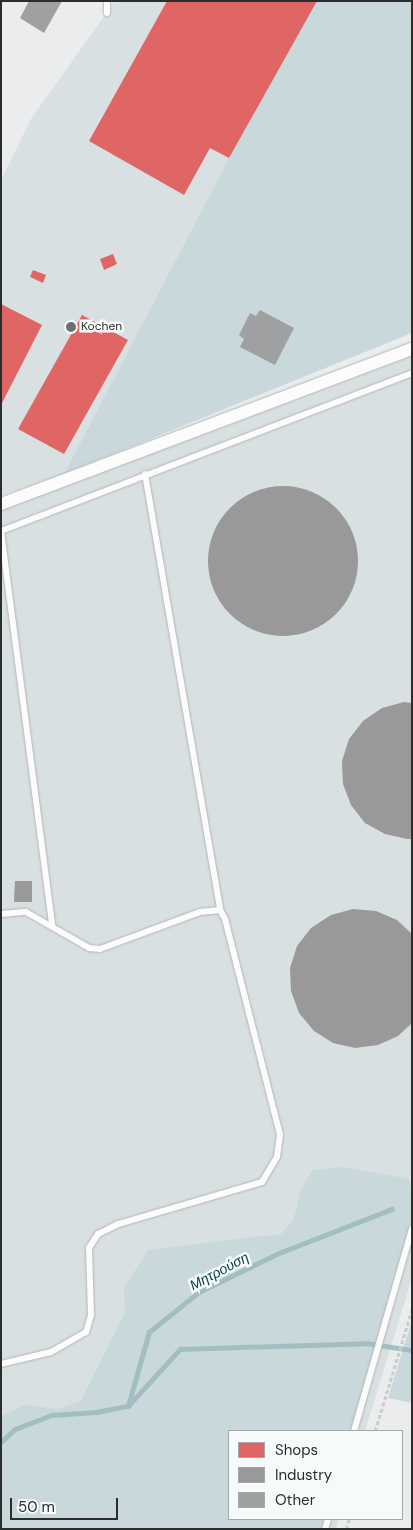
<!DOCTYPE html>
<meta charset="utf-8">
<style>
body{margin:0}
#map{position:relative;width:413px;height:1530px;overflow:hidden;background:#eaeced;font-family:"DM Sans",sans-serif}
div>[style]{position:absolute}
.built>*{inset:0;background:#d8e0e1}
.green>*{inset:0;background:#c9d8db}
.shops>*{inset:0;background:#e06666}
.industry>*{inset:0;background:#999}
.round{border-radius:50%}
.stream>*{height:4.5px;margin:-2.25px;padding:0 2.25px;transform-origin:2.25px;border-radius:2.25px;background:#a2bec3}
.building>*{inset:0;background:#9fa0a1}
.path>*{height:2.5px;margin-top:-1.25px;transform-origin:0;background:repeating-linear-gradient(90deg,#ccc 0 4px,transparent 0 6.5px)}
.roads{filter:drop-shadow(0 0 1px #b4b6b6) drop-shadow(0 0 1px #b4b6b6)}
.lane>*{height:6px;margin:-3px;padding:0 3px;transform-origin:3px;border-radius:3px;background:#fcfcfc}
.street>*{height:12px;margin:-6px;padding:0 6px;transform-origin:6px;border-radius:6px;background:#fcfcfc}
.dots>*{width:14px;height:14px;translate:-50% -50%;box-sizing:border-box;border:2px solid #f6fafb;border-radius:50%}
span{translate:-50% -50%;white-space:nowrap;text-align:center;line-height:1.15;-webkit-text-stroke:5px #f6fafb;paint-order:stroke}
.poi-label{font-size:12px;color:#2b2d2d}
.left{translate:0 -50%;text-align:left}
.water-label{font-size:14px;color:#04424b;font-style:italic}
.frame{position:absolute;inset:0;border:2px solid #2b2d2d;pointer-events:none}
.legend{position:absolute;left:228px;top:1430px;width:175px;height:90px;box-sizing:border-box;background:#f6fafb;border:1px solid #a5a8a9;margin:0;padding:6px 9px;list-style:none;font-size:15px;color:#2b2d2d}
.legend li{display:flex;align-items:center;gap:10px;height:25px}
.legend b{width:25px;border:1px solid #a5a8a9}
.scale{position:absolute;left:10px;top:1498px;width:108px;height:22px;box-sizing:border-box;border:2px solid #2b2d2d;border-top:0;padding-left:6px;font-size:15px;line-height:18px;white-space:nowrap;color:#2b2d2d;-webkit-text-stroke:4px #f6fafb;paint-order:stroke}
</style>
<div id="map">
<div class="built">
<div style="clip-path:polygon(115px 1px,311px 1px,64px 474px,1px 495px,1px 180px,31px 119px)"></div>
<div style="clip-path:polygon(412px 356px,412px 1278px,365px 1431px,229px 1431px,229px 1519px,339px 1519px,336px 1529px,1px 1529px,1px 510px)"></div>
</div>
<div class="green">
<div style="clip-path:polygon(311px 1px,412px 1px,412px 333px,64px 474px)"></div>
<div style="clip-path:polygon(343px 1167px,409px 1179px,412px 1194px,412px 1236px,354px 1431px,229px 1431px,229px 1519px,328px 1519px,325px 1529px,1px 1529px,1px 1416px,25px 1405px,57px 1409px,81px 1401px,125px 1312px,124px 1288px,148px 1250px,281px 1234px,294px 1219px,301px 1189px,313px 1170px)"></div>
<div style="clip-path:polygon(412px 1320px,412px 1403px,388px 1398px)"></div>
</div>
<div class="shops">
<div style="clip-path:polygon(167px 1px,317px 1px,229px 158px,210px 148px,184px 195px,89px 141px)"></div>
<div style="clip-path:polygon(113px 254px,117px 264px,104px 270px,100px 259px)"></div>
<div style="clip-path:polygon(33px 270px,46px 275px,43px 283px,30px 277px)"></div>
<div style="clip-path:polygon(1px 304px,42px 325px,1px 405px)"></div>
<div style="clip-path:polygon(82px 315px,128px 340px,64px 454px,18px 429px)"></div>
</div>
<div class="industry">
<div class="round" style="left:208px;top:486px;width:150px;height:150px"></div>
<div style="clip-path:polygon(404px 702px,412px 703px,412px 839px,407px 839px,385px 834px,365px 823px,351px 805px,343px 784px,342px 761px,349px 739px,363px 721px,382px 708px)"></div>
<div style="clip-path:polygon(15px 881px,32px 881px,32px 902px,14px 902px)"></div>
<div style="clip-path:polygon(353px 909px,376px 911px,397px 920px,412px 934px,412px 1023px,398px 1036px,378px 1045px,355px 1048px,333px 1043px,314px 1031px,299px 1013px,291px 991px,290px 968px,297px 946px,311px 928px,331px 915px)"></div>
</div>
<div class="stream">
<div style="left:129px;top:1405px;width:76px;rotate:-47.7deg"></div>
<div style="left:180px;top:1349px;width:186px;rotate:-1.8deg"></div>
<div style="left:366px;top:1343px;width:47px;rotate:8.7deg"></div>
<div style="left:1px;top:1442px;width:19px;rotate:-43deg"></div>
<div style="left:15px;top:1429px;width:40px;rotate:-21deg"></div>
<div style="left:52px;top:1415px;width:44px;rotate:-3.9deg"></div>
<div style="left:96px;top:1412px;width:33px;rotate:-11deg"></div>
<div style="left:128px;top:1406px;width:77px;rotate:-74.2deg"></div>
<div style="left:149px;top:1332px;width:64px;rotate:-38.7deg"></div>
<div style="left:199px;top:1292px;width:89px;rotate:-26deg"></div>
<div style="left:279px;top:1253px;width:121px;rotate:-21.3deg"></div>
</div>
<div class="building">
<div style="clip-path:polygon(29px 1px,62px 1px,44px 33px,20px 18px)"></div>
<div style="clip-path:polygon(260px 310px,294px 328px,275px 365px,240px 347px,244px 339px,239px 335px,250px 313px,256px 316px)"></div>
</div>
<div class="path">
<div style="left:375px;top:1431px;width:127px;rotate:-73.1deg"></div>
<div style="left:346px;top:1529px;width:10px;rotate:-73deg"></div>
</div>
<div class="roads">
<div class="lane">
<div style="left:107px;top:1px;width:12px;rotate:90deg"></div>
<div style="left:145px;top:474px;width:442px;rotate:80.2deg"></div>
<div style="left:1px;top:531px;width:440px;rotate:-21deg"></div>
<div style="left:1px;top:531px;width:398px;rotate:82.6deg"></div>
<div style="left:1px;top:914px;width:25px;rotate:-5deg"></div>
<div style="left:26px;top:912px;width:73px;rotate:29.7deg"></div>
<div style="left:89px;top:948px;width:11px;rotate:5deg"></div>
<div style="left:100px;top:949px;width:107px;rotate:-20.3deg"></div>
<div style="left:200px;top:912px;width:20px;rotate:-6deg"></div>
<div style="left:220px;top:910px;width:10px;rotate:61deg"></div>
<div style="left:225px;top:919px;width:223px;rotate:75.7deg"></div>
<div style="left:280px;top:1135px;width:22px;rotate:98deg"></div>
<div style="left:277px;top:1157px;width:29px;rotate:121deg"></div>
<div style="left:262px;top:1182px;width:150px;rotate:163.7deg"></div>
<div style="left:118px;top:1224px;width:22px;rotate:153deg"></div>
<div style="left:98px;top:1234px;width:17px;rotate:123deg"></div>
<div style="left:89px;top:1248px;width:67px;rotate:88.3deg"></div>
<div style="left:91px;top:1315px;width:18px;rotate:106deg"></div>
<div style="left:86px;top:1332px;width:40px;rotate:150.3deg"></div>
<div style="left:51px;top:1352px;width:51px;rotate:166.5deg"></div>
<div style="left:354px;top:1431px;width:210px;rotate:-74deg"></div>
<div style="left:325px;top:1529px;width:10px;rotate:-73deg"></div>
</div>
<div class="street">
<div style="left:1px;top:504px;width:439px;rotate:-20.7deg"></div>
</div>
</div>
<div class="dots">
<div style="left:71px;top:327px;background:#6e7070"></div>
</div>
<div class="poi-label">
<span class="left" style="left:81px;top:327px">Kochen</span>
</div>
<div class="water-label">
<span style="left:219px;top:1271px;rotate:-28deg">Μητρούση</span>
</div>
<div class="frame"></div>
<ul class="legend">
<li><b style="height:14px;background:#e06666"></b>Shops</li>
<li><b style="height:14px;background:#999"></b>Industry</li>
<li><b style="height:14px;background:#9fa0a1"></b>Other</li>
</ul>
<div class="scale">50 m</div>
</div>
